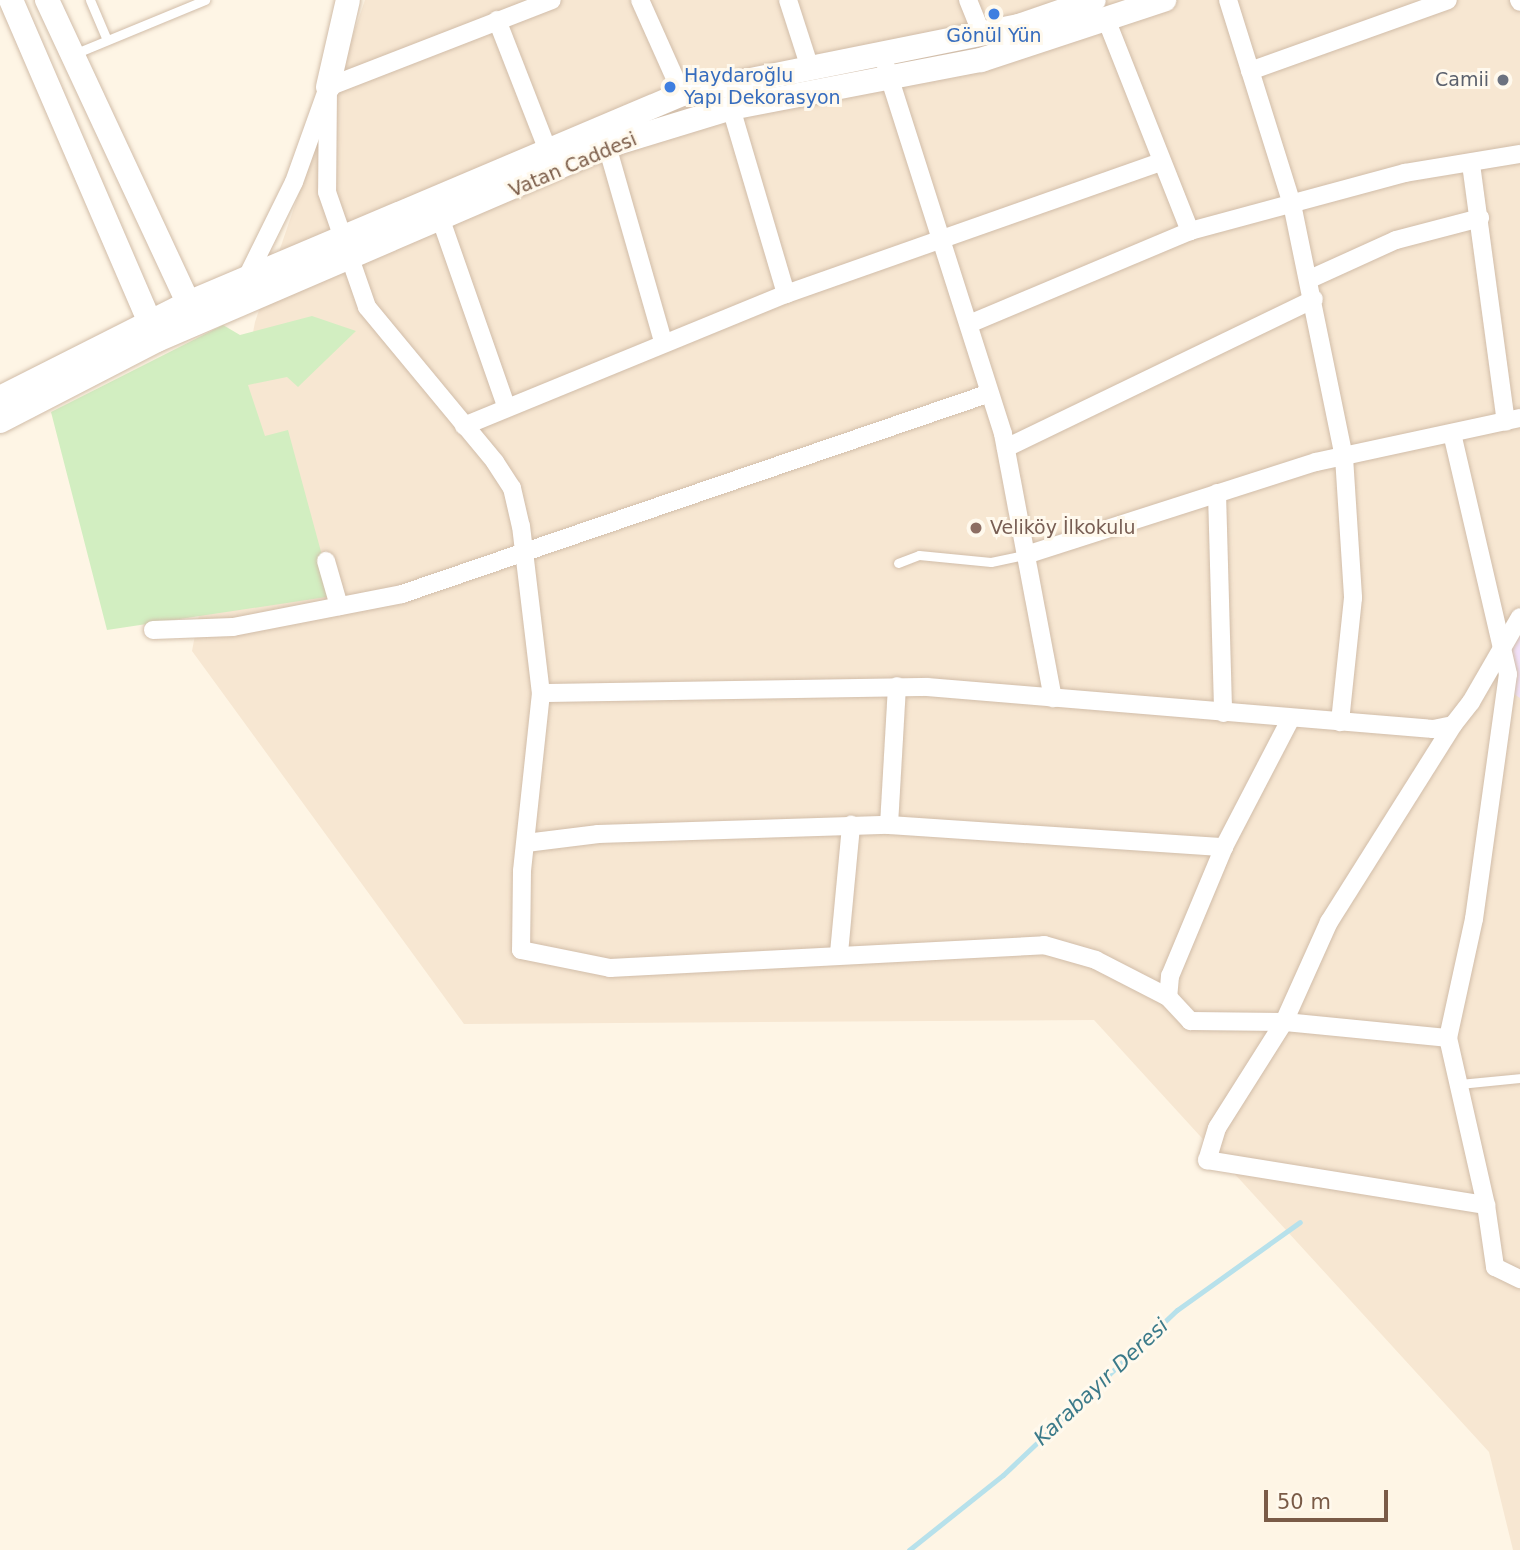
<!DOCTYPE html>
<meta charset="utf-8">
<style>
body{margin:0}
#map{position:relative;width:1520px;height:1550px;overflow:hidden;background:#fef5e5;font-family:"DejaVu Sans",sans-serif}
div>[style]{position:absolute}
.residential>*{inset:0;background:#f7e7d2}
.education>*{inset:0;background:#f2e1fb}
.green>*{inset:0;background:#d2eec1}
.stream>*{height:5px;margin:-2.5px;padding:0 2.5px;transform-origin:2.5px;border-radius:2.5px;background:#b7e1eb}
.roads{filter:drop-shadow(0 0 2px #d1bda9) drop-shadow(0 0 2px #d1bda9)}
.lane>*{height:9px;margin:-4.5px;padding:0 4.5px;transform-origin:4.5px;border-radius:4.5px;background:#fff}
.street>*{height:18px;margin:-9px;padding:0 9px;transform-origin:9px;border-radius:9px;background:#fff}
.secondary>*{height:24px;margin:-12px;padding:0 12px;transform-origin:12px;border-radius:12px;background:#fff}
.dots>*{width:19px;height:19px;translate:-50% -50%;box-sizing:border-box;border:4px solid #fff9ed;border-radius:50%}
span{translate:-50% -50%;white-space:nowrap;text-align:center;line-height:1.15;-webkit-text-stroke:6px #fff9ed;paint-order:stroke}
.shop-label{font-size:19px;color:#366cbe}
.left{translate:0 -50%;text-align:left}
.worship-label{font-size:19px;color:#5b616d}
.right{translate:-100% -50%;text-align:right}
.street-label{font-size:19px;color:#7a5b47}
.education-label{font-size:19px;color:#785e54}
.water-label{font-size:21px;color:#3b7a89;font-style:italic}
.scale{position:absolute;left:1264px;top:1490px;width:124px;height:32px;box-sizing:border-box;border:4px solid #7a5b47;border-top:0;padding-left:9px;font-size:21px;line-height:24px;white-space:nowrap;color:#7a5b47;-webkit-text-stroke:5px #fff9ed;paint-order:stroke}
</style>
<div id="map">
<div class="residential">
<div style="clip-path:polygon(365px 0,1520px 0,1520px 1550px,1513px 1550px,1489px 1452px,1094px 1020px,464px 1024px,192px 651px,255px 322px)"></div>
</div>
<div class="education">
<div style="clip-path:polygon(1520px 624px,1520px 698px,1514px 694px,1511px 643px)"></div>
</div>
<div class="green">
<div style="clip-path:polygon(312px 316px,356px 331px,298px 387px,287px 377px,248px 385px,265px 436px,288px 430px,333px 596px,107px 630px,51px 412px,223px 325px,240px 335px)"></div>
</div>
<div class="stream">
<div style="left:909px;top:1550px;width:120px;rotate:-38.6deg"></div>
<div style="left:1003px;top:1475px;width:240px;rotate:-43.5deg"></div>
<div style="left:1177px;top:1310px;width:151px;rotate:-35.6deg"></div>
</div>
<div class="roads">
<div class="lane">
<div style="left:90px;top:0;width:43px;rotate:67deg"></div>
<div style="left:74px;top:54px;width:142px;rotate:-22.4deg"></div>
<div style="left:898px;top:563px;width:22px;rotate:-21deg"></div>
<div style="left:919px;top:555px;width:72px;rotate:5.6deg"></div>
<div style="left:991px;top:562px;width:38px;rotate:-12deg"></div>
<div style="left:1459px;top:1084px;width:61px;rotate:-5.6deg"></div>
</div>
<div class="street">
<div style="left:640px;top:0;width:103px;rotate:65.9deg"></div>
<div style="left:788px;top:0;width:68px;rotate:72.1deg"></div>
<div style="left:968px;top:0;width:35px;rotate:68deg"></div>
<div style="left:1228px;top:0;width:214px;rotate:72.6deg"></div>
<div style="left:1292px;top:204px;width:258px;rotate:78.4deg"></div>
<div style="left:1344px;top:457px;width:141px;rotate:86.3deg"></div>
<div style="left:1353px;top:598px;width:125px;rotate:96deg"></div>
<div style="left:1519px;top:0;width:2px;rotate:63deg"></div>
<div style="left:497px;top:20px;width:137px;rotate:68.7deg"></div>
<div style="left:1108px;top:24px;width:223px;rotate:68.4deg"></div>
<div style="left:886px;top:67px;width:385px;rotate:72.3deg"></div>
<div style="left:1003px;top:434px;width:269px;rotate:79.3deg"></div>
<div style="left:1250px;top:71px;width:210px;rotate:-19.7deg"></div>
<div style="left:328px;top:87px;width:105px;rotate:90.5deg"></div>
<div style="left:327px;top:192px;width:122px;rotate:70.8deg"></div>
<div style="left:367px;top:307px;width:201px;rotate:50.4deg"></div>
<div style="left:495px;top:462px;width:31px;rotate:57deg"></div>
<div style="left:512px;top:488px;width:39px;rotate:77deg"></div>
<div style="left:521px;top:526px;width:168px;rotate:83.2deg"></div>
<div style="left:541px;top:693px;width:179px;rotate:96.1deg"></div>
<div style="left:522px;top:871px;width:79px;rotate:90.7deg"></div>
<div style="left:521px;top:950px;width:91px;rotate:11.4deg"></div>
<div style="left:610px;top:968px;width:435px;rotate:-3deg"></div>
<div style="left:1044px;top:945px;width:54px;rotate:16.1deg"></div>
<div style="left:1096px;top:960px;width:81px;rotate:27.2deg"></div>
<div style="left:731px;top:108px;width:194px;rotate:73.5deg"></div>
<div style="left:607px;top:146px;width:203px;rotate:74deg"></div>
<div style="left:1471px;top:164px;width:260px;rotate:82.3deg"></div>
<div style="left:441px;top:220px;width:197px;rotate:70.7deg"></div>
<div style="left:246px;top:279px;width:108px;rotate:-63.7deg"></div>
<div style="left:294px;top:182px;width:101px;rotate:-70.3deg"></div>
<div style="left:328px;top:87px;width:240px;rotate:-21.2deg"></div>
<div style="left:1310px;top:279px;width:94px;rotate:-24.4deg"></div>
<div style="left:1396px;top:240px;width:87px;rotate:-14.7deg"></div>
<div style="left:969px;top:324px;width:240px;rotate:-22.8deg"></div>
<div style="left:1190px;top:231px;width:223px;rotate:-15.1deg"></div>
<div style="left:1405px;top:173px;width:117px;rotate:-9.4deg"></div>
<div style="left:464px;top:426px;width:348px;rotate:-22.3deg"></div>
<div style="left:786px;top:294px;width:398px;rotate:-19.4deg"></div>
<div style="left:1006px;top:448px;width:342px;rotate:-25.8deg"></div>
<div style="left:1217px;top:493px;width:220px;rotate:88.4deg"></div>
<div style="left:1029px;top:554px;width:301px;rotate:-17.8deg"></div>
<div style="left:1316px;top:462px;width:209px;rotate:-12.2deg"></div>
<div style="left:326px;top:561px;width:47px;rotate:73.9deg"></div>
<div style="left:153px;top:630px;width:80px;rotate:-2.1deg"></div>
<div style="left:233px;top:627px;width:172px;rotate:-11deg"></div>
<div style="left:402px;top:594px;width:621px;rotate:-18.87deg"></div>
<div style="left:541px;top:693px;width:386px;rotate:-0.9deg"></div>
<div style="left:927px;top:687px;width:508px;rotate:4.74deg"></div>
<div style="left:1433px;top:729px;width:20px;rotate:-11deg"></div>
<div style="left:1453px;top:725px;width:29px;rotate:-52deg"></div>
<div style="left:1471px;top:702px;width:98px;rotate:-60deg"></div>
<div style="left:1290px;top:720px;width:143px;rotate:117.5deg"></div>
<div style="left:1224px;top:847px;width:140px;rotate:112.7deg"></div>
<div style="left:1170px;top:976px;width:21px;rotate:95deg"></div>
<div style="left:1168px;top:997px;width:33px;rotate:47deg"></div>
<div style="left:1190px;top:1021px;width:94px;rotate:0.6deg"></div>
<div style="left:1284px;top:1022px;width:110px;rotate:-65.8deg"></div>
<div style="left:1329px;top:922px;width:233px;rotate:-57.8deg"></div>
<div style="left:889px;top:825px;width:139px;rotate:-86.7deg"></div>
<div style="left:526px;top:843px;width:73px;rotate:-7.1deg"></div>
<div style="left:598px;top:834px;width:291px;rotate:-1.8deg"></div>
<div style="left:889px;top:825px;width:336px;rotate:3.8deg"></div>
<div style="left:839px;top:953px;width:129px;rotate:-84.6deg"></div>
<div style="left:1448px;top:1038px;width:165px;rotate:-174.4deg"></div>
<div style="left:1284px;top:1022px;width:125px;rotate:122.3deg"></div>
<div style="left:1217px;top:1128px;width:34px;rotate:107deg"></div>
<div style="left:1207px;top:1160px;width:283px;rotate:9.2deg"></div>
<div style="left:1486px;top:1205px;width:171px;rotate:-102.8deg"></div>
<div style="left:1448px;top:1038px;width:122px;rotate:-77.7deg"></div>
<div style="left:1474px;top:919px;width:247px;rotate:-82.1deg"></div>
<div style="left:1508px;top:674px;width:243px;rotate:-103.1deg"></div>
<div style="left:1486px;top:1205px;width:63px;rotate:81.7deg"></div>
<div style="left:1495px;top:1267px;width:28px;rotate:26deg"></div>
</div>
<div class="secondary">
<div style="left:11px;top:0;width:367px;rotate:66.7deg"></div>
<div style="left:47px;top:0;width:350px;rotate:65deg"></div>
<div style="left:328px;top:87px;width:89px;rotate:-77.1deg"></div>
<div style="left:0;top:398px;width:211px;rotate:-26.8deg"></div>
<div style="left:188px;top:303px;width:536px;rotate:-22.93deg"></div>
<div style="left:682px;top:94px;width:344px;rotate:-11.4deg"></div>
<div style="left:1019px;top:26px;width:79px;rotate:-19.1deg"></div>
<div style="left:0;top:421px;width:177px;rotate:-27.3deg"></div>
<div style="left:157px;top:340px;width:490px;rotate:-23.3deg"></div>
<div style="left:607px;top:146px;width:130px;rotate:-17deg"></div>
<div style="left:731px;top:108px;width:255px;rotate:-10.9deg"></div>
<div style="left:981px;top:60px;width:193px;rotate:-18.2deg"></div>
</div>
</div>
<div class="dots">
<div style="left:994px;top:14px;background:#3f7fe0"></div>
<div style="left:1503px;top:80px;background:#6b7280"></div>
<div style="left:670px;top:87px;background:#3f7fe0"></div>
<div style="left:976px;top:528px;background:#8d6e63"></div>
</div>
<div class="shop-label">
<span style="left:994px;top:36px">Gönül Yün</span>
<span class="left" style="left:684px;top:87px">Haydaroğlu<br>Yapı Dekorasyon</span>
</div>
<div class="worship-label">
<span class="right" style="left:1489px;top:80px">Camii</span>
</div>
<div class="street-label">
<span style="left:573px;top:165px;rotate:-23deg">Vatan Caddesi</span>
</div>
<div class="education-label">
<span class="left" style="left:990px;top:528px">Veliköy İlkokulu</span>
</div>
<div class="water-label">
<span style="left:1101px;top:1382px;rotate:-43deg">Karabayır Deresi</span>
</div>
<div class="scale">50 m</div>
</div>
